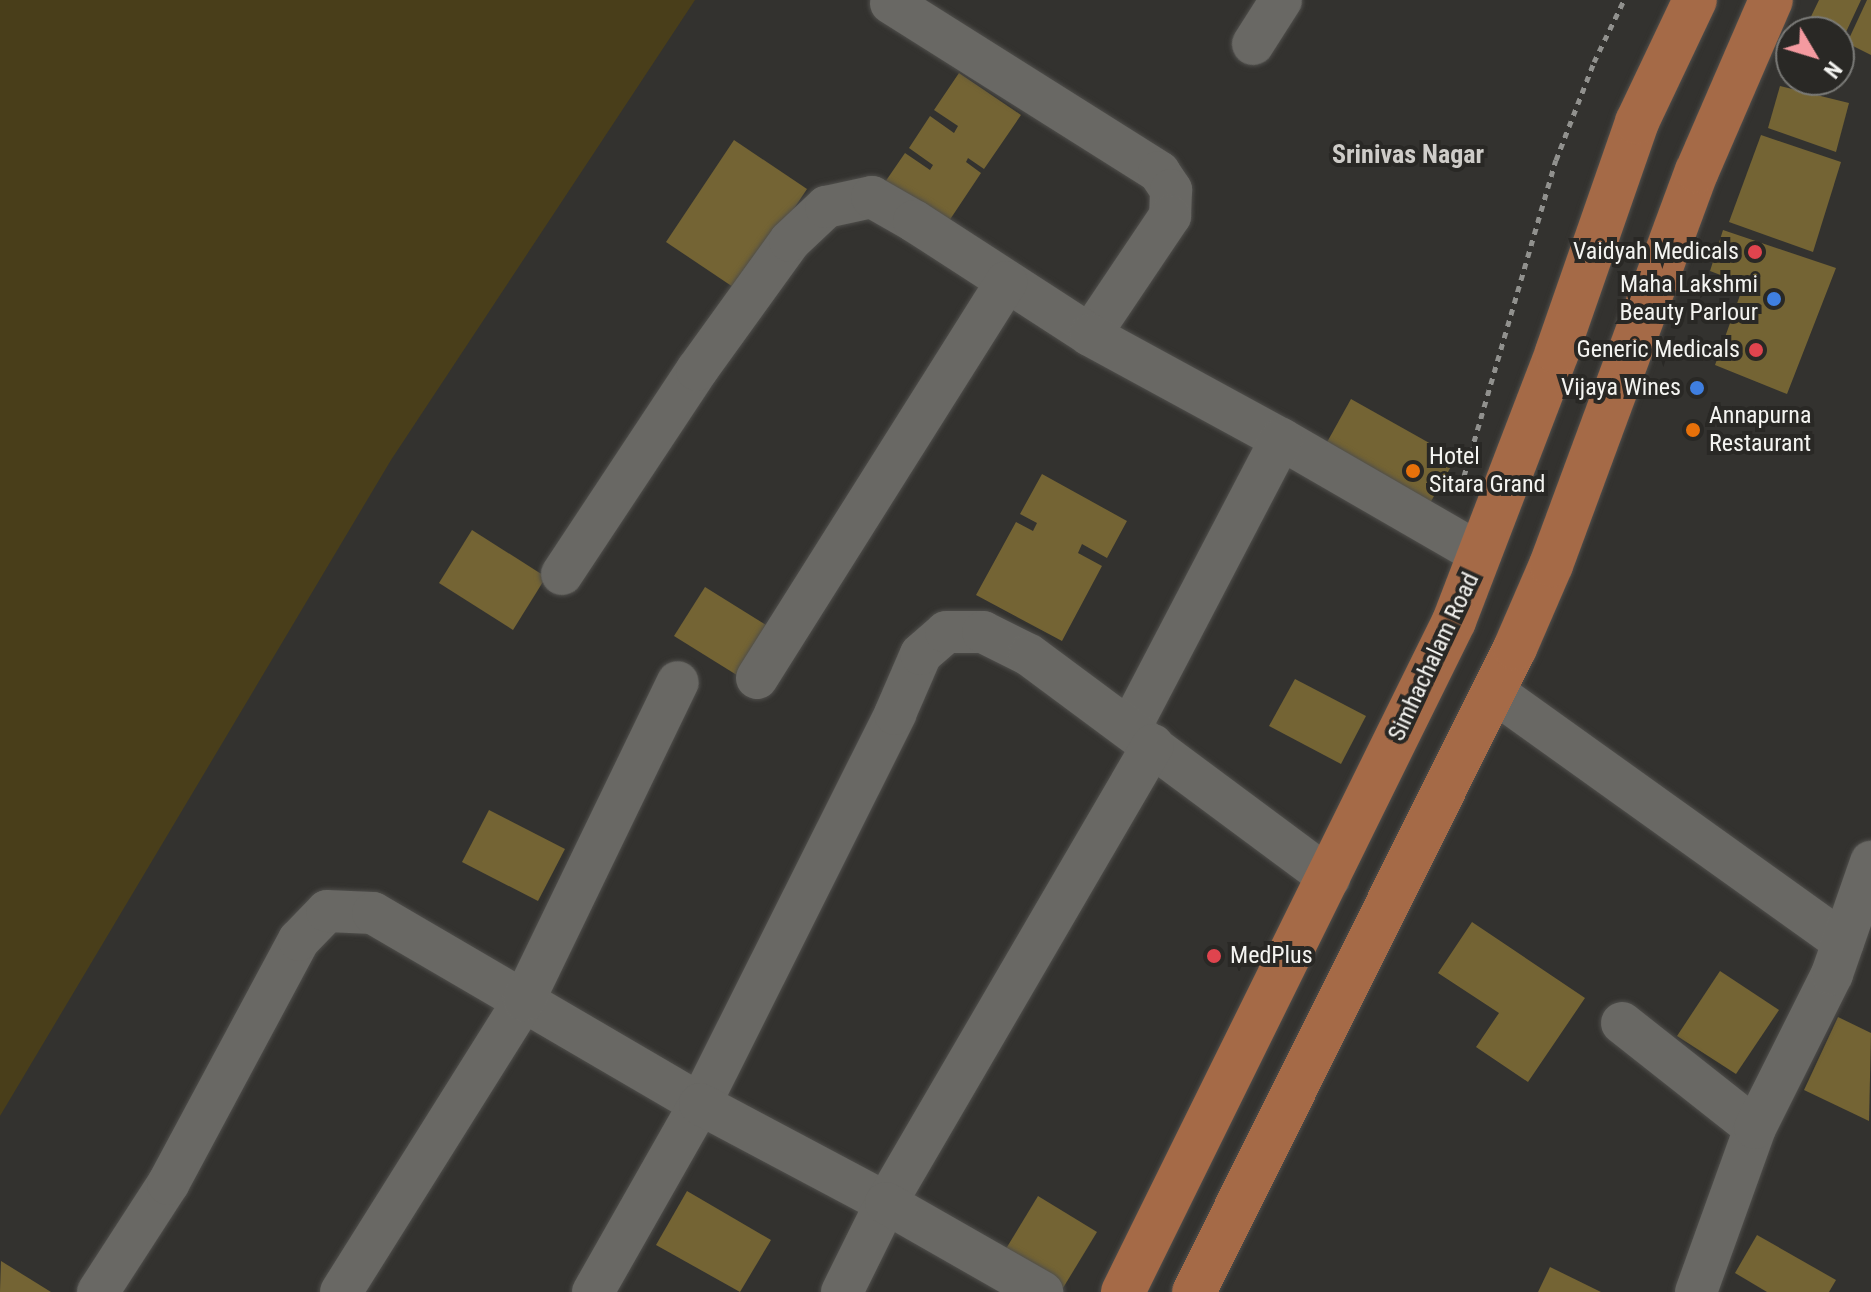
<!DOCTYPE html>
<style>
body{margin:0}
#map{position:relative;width:1871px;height:1292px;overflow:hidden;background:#33322f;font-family:"Roboto Condensed",sans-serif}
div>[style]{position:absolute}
.green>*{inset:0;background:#493e1a}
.building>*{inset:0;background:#746434}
.path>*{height:5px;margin-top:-2.5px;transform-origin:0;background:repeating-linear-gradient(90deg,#91918e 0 6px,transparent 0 12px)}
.roads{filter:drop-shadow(0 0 2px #4f4e4b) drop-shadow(0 0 2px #4f4e4b)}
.minor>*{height:42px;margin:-21px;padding:0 21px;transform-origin:21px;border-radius:21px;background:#696864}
.primary>*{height:44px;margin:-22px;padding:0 22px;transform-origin:22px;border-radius:22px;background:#a56a47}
.dots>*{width:22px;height:22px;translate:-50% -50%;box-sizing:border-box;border:4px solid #292825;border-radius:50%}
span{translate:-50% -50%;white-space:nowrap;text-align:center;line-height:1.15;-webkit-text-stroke:8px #292825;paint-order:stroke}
.poi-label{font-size:24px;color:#f4f4f1}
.right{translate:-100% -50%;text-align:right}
.left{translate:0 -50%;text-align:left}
.street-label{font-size:24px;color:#f4f4f1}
.neighbourhood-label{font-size:26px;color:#ceccc8;font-weight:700}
.north{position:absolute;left:1775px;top:16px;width:80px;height:80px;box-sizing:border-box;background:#292825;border:2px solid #7a7a77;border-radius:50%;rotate:128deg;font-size:22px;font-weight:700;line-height:32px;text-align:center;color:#f4f4f1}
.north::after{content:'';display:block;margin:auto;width:28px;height:36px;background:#f49aa0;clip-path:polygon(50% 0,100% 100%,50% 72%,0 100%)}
</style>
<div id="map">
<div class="green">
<div style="clip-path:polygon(0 0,695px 0,391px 460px,0 1116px)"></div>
</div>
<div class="building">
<div style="clip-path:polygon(1819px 0,1861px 0,1839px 47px,1839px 32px,1804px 31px)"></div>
<div style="clip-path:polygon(1867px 0,1871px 0,1871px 55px,1847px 43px)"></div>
<div style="clip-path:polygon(959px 73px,1021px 115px,984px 169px,968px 158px,966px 162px,981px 173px,945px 227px,883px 185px,905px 153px,930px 170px,933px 165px,909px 148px,930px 116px,954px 133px,958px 126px,934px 110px)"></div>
<div style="clip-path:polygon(1780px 86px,1849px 103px,1836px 152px,1768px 128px)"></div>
<div style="clip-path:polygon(1761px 135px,1841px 162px,1813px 252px,1729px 222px)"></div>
<div style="clip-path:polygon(734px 140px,807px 189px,739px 291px,666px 242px)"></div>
<div style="clip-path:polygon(1723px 230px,1836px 268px,1787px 394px,1715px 365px,1744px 284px,1710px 271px)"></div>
<div style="clip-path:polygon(1351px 399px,1456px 458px,1430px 503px,1326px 444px)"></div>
<div style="clip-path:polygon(1042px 474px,1127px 521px,1107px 558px,1082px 544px,1078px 553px,1102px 566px,1062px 641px,976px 595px,1016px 522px,1033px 531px,1037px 523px,1020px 514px)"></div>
<div style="clip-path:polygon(472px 530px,546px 577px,513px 630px,439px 583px)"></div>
<div style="clip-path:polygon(705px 587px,779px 633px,748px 682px,674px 636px)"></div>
<div style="clip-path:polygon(1295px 679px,1366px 716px,1341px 764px,1269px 726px)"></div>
<div style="clip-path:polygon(489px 810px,565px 849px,538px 901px,462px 862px)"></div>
<div style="clip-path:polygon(1472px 922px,1585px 998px,1528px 1082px,1476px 1047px,1499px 1013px,1438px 973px)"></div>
<div style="clip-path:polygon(1720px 971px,1779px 1010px,1736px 1074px,1677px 1036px)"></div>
<div style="clip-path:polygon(1838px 1017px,1871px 1033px,1869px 1121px,1804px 1090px)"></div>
<div style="clip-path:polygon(687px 1191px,771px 1240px,740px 1292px,656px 1245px)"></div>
<div style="clip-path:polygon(1038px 1196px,1097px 1232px,1063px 1288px,1004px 1252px)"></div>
<div style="clip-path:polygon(1757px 1235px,1836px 1280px,1829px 1292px,1767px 1292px,1735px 1273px)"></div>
<div style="clip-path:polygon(1px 1261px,51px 1292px,0 1292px)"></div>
<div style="clip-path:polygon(1550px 1267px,1601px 1292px,1538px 1292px)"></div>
</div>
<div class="path">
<div style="left:1464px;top:476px;width:329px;rotate:-73.8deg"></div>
<div style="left:1556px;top:160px;width:105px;rotate:-68.8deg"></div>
<div style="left:1594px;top:62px;width:69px;rotate:-64.2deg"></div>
</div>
<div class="roads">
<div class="minor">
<div style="left:891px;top:3px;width:317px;rotate:32.2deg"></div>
<div style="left:1159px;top:172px;width:22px;rotate:56deg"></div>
<div style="left:1171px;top:190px;width:26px;rotate:92deg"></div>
<div style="left:1170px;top:216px;width:143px;rotate:123.9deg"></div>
<div style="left:1253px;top:44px;width:52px;rotate:-57.5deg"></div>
<div style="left:562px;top:574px;width:245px;rotate:-56.5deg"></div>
<div style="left:697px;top:370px;width:159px;rotate:-54.2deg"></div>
<div style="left:790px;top:241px;width:50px;rotate:-43.4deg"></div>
<div style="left:826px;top:207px;width:47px;rotate:-12.3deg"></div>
<div style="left:872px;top:197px;width:48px;rotate:29.7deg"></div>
<div style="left:914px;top:221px;width:210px;rotate:32.9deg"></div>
<div style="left:1090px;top:335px;width:217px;rotate:28.6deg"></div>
<div style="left:1281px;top:439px;width:230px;rotate:30deg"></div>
<div style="left:757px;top:678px;width:468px;rotate:-57.8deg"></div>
<div style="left:1494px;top:692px;width:429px;rotate:35.6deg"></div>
<div style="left:1130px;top:728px;width:326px;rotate:-62.4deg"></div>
<div style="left:1622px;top:1023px;width:169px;rotate:38.3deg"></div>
<div style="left:98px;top:1292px;width:129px;rotate:-57.1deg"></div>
<div style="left:168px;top:1184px;width:277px;rotate:-61.8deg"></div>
<div style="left:299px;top:940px;width:40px;rotate:-46deg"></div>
<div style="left:327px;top:911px;width:46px;rotate:2.5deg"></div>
<div style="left:373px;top:913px;width:379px;rotate:30.3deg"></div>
<div style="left:700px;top:1104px;width:436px;rotate:-63.4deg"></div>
<div style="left:895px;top:714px;width:65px;rotate:-66.6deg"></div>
<div style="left:921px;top:654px;width:33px;rotate:-41deg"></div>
<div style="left:946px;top:632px;width:37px"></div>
<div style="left:983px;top:632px;width:51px;rotate:26.6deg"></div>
<div style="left:1029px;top:655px;width:374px;rotate:36.6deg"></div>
<div style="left:341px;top:1292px;width:345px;rotate:-57.9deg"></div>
<div style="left:524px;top:1000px;width:353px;rotate:-64.2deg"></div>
<div style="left:593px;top:1292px;width:216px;rotate:-60.4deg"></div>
<div style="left:700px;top:1104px;width:211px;rotate:28deg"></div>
<div style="left:886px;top:1203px;width:530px;rotate:-59.76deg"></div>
<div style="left:842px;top:1292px;width:99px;rotate:-63.7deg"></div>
<div style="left:886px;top:1203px;width:180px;rotate:29.7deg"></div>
<div style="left:1696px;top:1292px;width:174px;rotate:-70.2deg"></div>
<div style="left:1755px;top:1128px;width:172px;rotate:-63.4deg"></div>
<div style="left:1832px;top:974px;width:119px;rotate:-70.8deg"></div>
</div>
<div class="primary">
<div style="left:1123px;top:1292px;width:748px;rotate:-63.74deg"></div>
<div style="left:1454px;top:621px;width:288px;rotate:-69deg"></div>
<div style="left:1557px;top:352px;width:244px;rotate:-70.8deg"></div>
<div style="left:1637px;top:122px;width:135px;rotate:-64.6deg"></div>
<div style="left:1194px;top:1292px;width:720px;rotate:-63.51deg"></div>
<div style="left:1515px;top:648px;width:90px;rotate:-66.6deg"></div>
<div style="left:1551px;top:565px;width:420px;rotate:-69.7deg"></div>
<div style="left:1697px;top:171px;width:186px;rotate:-66.6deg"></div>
</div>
</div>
<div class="dots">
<div style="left:1755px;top:252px;background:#e0444e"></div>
<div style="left:1774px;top:299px;background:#3f7fe0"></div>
<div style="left:1756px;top:350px;background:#e0444e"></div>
<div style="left:1697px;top:388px;background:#3f7fe0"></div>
<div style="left:1693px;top:430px;background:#e8710a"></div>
<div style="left:1413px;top:471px;background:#e8710a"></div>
<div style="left:1214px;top:956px;background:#e0444e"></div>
</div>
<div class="poi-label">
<span class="right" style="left:1739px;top:252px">Vaidyah Medicals</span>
<span class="right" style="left:1758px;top:299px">Maha Lakshmi<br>Beauty Parlour</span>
<span class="right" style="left:1740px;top:350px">Generic Medicals</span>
<span class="right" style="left:1681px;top:388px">Vijaya Wines</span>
<span class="left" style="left:1709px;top:430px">Annapurna<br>Restaurant</span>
<span class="left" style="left:1429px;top:471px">Hotel<br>Sitara Grand</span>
<span class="left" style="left:1230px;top:956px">MedPlus</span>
</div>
<div class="street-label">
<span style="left:1434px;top:657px;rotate:-65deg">Simhachalam Road</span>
</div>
<div class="neighbourhood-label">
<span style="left:1408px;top:155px">Srinivas Nagar</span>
</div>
<div class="north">N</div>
</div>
